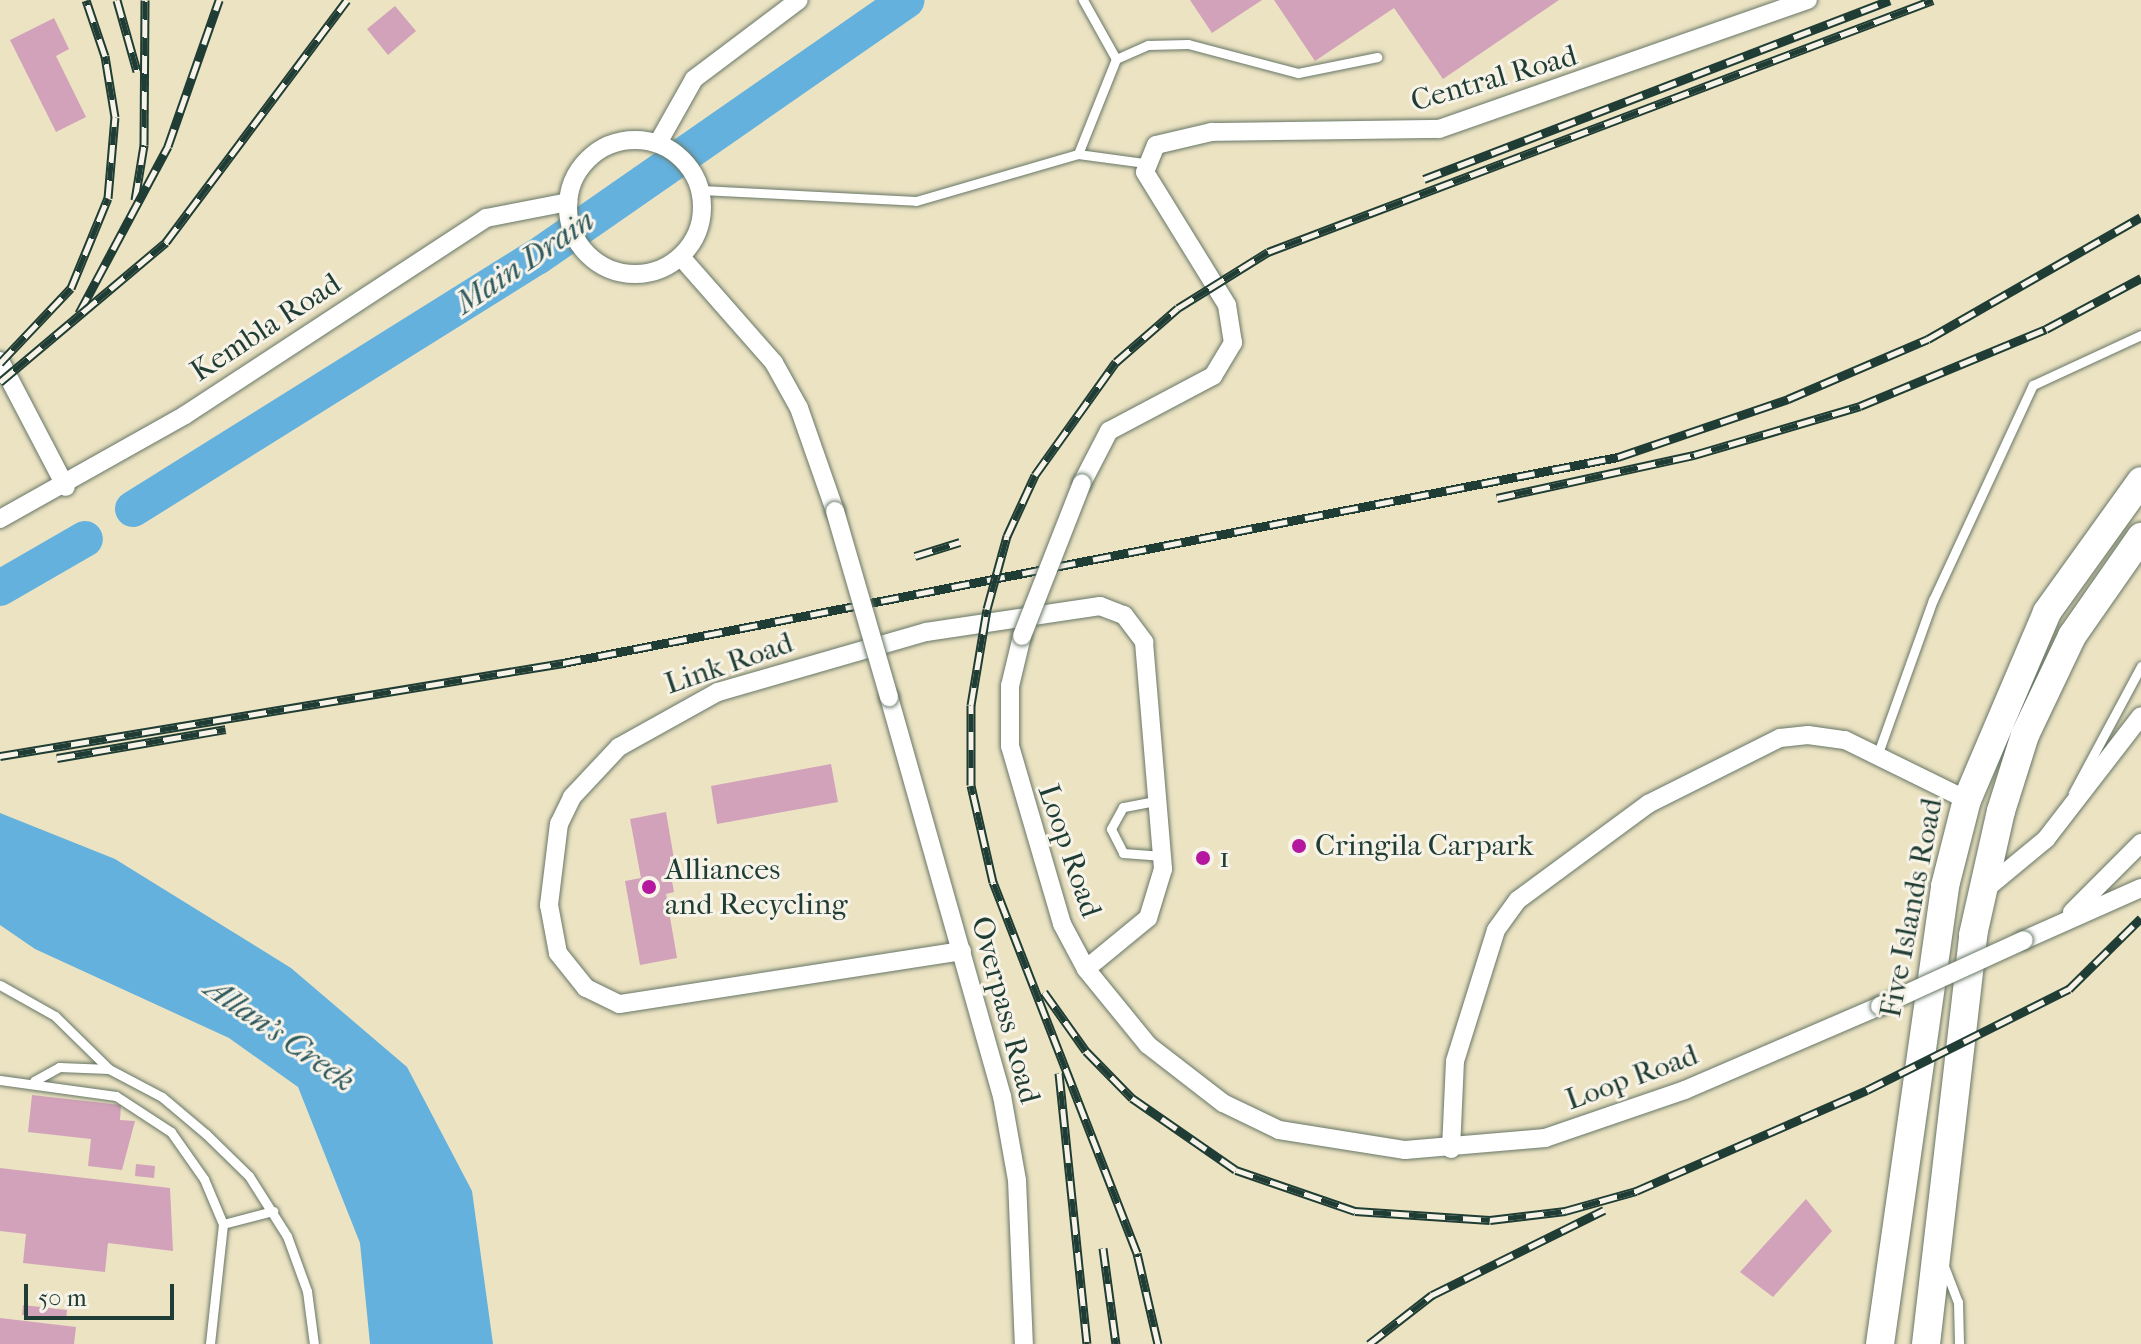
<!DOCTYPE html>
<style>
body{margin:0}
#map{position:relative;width:2141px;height:1344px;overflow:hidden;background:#ece3c3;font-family:"IM FELL French Canon",serif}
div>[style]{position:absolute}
.water>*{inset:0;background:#64b1dd}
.river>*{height:36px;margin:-18px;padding:0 18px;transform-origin:18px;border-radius:18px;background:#64b1dd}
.building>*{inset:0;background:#d1a2b9}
.roads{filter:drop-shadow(0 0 2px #677766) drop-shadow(0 0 2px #677766)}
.service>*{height:9px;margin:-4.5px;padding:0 4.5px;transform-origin:4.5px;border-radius:4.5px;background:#fff}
.minor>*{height:18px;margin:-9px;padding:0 9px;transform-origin:9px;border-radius:9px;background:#fff}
.minor>.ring{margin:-9px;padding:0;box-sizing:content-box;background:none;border:18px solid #fff;border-radius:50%}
.primary>*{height:28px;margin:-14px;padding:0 14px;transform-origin:14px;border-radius:14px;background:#fff}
.rail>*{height:9px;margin-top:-4.5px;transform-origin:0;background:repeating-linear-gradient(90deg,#f7f3e8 0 18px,#1f3d34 0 36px);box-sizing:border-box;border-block:2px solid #1f3d34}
.bridges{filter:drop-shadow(0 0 2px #677766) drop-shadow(0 0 2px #677766)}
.minor-bridge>*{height:18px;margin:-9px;padding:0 9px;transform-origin:9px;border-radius:9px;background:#fff}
.dots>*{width:22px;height:22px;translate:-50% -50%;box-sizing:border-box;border:4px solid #f7f3e8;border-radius:50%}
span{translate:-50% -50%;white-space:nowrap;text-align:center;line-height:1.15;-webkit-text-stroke:6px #f7f3e8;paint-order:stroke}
.street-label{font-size:30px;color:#1f3d34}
.poi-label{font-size:30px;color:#1f3d34}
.left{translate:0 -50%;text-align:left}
.water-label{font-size:32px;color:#305a5e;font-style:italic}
.scale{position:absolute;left:24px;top:1284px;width:150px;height:36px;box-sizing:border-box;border:4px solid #1f3d34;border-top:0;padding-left:10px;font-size:24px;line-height:28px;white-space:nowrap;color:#1f3d34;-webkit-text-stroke:6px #f7f3e8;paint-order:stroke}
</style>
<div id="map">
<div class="water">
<div style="clip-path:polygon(0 813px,115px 859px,291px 968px,407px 1067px,472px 1191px,493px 1344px,370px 1344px,360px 1243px,298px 1087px,229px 1038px,35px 949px,0 925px)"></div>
</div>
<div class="river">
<div style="left:133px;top:509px;width:476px;rotate:-32deg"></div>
<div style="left:537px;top:257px;width:450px;rotate:-34.8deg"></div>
<div style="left:0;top:588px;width:98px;rotate:-30deg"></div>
</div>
<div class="building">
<div style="clip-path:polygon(1190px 0,1262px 0,1212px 33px)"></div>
<div style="clip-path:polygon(1274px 0,1559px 0,1443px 79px,1394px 8px,1315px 61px)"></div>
<div style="clip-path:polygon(395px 6px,416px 31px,388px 55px,367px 29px)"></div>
<div style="clip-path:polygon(54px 18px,69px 49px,56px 56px,86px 117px,56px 132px,10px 40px)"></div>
<div style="clip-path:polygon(831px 764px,838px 802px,717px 824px,711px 786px)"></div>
<div style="clip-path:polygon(666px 812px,675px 865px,669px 866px,674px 892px,666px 894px,677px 958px,640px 965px,625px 881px,641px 878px,630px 819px)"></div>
<div style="clip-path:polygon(32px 1095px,121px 1105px,120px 1120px,135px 1121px,122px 1170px,88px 1166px,91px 1139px,28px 1132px)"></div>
<div style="clip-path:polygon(136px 1164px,155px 1166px,154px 1178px,135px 1176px)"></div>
<div style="clip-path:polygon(0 1168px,170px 1188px,173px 1251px,108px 1243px,105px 1272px,23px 1263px,26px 1234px,0 1231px)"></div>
<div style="clip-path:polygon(1806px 1199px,1832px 1231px,1773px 1297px,1740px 1272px)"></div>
<div style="clip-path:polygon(23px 1305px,67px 1310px,66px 1320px,22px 1315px)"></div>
<div style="clip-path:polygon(0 1318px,76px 1327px,74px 1344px,0 1344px)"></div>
</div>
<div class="roads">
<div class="service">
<div style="left:1116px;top:59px;width:35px;rotate:-24deg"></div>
<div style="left:1148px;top:45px;width:40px;rotate:-1.4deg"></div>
<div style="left:1188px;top:44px;width:114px;rotate:14.8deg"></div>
<div style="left:1298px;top:73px;width:81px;rotate:-11.4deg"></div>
<div style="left:1078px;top:154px;width:102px;rotate:-68.2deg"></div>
<div style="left:1116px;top:59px;width:68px;rotate:-119.2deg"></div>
<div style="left:701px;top:190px;width:215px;rotate:2.9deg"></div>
<div style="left:916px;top:201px;width:169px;rotate:-16.2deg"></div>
<div style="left:1078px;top:154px;width:68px;rotate:7.7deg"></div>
<div style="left:1877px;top:756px;width:166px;rotate:-70.3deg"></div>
<div style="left:1933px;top:600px;width:237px;rotate:-65.1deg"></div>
<div style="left:2033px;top:385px;width:119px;rotate:-24.8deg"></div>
<div style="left:2073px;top:793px;width:144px;rotate:-61.8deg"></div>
<div style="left:1160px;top:800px;width:38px;rotate:169deg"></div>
<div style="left:1123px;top:807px;width:25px;rotate:119deg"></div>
<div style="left:1111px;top:829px;width:27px;rotate:63deg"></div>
<div style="left:1123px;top:853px;width:40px;rotate:4.3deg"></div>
<div style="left:0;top:985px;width:63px;rotate:29.4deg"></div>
<div style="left:55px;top:1016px;width:76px;rotate:44.5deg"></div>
<div style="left:0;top:1080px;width:117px;rotate:7.9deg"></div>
<div style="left:116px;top:1096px;width:66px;rotate:33.2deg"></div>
<div style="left:171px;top:1132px;width:57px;rotate:54.9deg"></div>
<div style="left:204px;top:1179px;width:49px;rotate:67.1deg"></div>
<div style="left:223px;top:1224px;width:121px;rotate:96.2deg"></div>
<div style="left:34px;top:1081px;width:29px;rotate:-29deg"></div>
<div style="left:59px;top:1067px;width:50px;rotate:2.3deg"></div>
<div style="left:109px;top:1069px;width:60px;rotate:27.8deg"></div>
<div style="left:162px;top:1097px;width:57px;rotate:40.1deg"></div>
<div style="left:206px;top:1134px;width:60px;rotate:44.3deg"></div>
<div style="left:249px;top:1176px;width:71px;rotate:57.7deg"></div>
<div style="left:287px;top:1236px;width:59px;rotate:70deg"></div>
<div style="left:307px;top:1291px;width:53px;rotate:82.5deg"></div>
<div style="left:223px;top:1224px;width:52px;rotate:-14.6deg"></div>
<div style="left:1944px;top:1266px;width:39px;rotate:69deg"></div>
<div style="left:1958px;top:1302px;width:42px;rotate:88.6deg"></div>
</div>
<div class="minor">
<div class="ring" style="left:568px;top:140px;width:116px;height:116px"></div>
<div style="left:658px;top:143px;width:73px;rotate:-60.6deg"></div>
<div style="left:694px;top:79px;width:131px;rotate:-37deg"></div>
<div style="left:681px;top:257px;width:141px;rotate:48.7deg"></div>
<div style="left:774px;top:363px;width:51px;rotate:60.9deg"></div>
<div style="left:799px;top:408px;width:109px;rotate:70.7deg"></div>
<div style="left:0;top:361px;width:142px;rotate:62.4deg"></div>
<div style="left:1082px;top:483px;width:59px;rotate:-62.6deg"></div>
<div style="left:1109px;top:431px;width:118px;rotate:-27.9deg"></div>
<div style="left:1213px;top:376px;width:39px;rotate:-59deg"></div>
<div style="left:1233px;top:343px;width:38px;rotate:-99deg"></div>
<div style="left:1227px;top:305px;width:156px;rotate:-121.7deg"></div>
<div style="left:1145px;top:172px;width:29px;rotate:-68deg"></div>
<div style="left:1156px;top:145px;width:57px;rotate:-13.3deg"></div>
<div style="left:1211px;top:132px;width:228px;rotate:-0.8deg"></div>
<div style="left:1439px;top:129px;width:391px;rotate:-19.3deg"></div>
<div style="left:0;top:519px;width:212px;rotate:-29.3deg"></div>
<div style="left:185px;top:415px;width:360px;rotate:-33.2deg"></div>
<div style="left:486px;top:218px;width:84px;rotate:-11deg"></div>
<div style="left:1022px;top:636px;width:51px;rotate:103.5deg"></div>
<div style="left:1010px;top:686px;width:60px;rotate:90deg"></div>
<div style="left:1010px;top:746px;width:185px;rotate:73.7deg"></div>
<div style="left:1062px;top:924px;width:51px;rotate:61.9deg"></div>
<div style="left:1086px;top:969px;width:98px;rotate:50.8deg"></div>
<div style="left:1148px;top:1045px;width:95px;rotate:37.7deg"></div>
<div style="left:1223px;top:1103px;width:62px;rotate:25.7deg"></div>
<div style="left:1279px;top:1130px;width:128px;rotate:9deg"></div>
<div style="left:1405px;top:1150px;width:141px;rotate:-4.9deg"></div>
<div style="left:1545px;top:1138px;width:148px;rotate:-18.9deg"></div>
<div style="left:1685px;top:1090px;width:212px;rotate:-23.3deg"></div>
<div style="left:889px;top:697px;width:415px;rotate:74.2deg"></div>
<div style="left:1002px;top:1096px;width:85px;rotate:79.9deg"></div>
<div style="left:1017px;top:1180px;width:164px;rotate:87.6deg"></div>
<div style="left:1982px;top:892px;width:83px;rotate:-39.6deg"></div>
<div style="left:2046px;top:839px;width:155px;rotate:-52.3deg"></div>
<div style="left:2072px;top:912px;width:98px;rotate:-45deg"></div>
<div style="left:2024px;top:940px;width:128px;rotate:-24deg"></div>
<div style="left:962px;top:951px;width:347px;rotate:171.2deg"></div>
<div style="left:619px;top:1004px;width:37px;rotate:-154deg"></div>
<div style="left:586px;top:988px;width:45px;rotate:-128.7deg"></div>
<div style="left:558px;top:953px;width:49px;rotate:-100.6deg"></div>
<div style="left:549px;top:905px;width:82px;rotate:-83deg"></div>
<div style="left:559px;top:824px;width:30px;rotate:-64deg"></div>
<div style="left:572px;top:797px;width:69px;rotate:-46.8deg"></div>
<div style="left:619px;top:747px;width:113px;rotate:-29.1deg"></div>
<div style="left:718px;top:692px;width:216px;rotate:-16.1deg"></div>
<div style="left:926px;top:632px;width:176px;rotate:-8.5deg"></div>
<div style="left:1100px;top:606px;width:26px;rotate:21deg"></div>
<div style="left:1124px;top:615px;width:34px;rotate:53deg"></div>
<div style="left:1144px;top:642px;width:228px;rotate:85.2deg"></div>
<div style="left:1163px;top:869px;width:51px;rotate:107deg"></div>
<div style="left:1148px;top:918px;width:80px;rotate:140.6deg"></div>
<div style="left:1451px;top:1149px;width:88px;rotate:-87.4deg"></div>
<div style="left:1455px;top:1061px;width:137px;rotate:-72.6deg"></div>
<div style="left:1496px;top:930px;width:37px;rotate:-54deg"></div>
<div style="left:1518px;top:900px;width:162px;rotate:-36.4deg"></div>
<div style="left:1648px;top:804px;width:148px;rotate:-26.6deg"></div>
<div style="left:1780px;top:738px;width:28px;rotate:-6deg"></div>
<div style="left:1808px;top:735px;width:37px;rotate:8deg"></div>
<div style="left:1845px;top:740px;width:136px;rotate:26.2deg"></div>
</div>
<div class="primary">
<div style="left:1880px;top:1344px;width:463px;rotate:-81.9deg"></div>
<div style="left:1945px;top:886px;width:89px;rotate:-75.7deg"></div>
<div style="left:1967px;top:800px;width:204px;rotate:-66.9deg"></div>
<div style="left:2047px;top:612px;width:161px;rotate:-54.3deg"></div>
<div style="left:1926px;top:1344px;width:412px;rotate:-83.4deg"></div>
<div style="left:1973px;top:935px;width:127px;rotate:-77.3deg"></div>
<div style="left:2001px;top:811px;width:80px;rotate:-72.5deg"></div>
<div style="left:2025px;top:735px;width:110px;rotate:-64.6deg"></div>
<div style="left:2072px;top:636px;width:121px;rotate:-55.1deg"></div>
</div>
</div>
<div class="rail">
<div style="left:117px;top:0;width:74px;rotate:74.3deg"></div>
<div style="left:1424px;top:179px;width:499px;rotate:-21deg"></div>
<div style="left:135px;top:200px;width:56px;rotate:-80.7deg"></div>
<div style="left:144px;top:145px;width:145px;rotate:-89.6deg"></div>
<div style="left:79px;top:313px;width:189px;rotate:-61.9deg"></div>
<div style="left:168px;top:146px;width:155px;rotate:-70.7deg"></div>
<div style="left:0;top:363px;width:103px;rotate:-46.6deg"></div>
<div style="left:71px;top:288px;width:97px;rotate:-67.7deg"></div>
<div style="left:108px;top:198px;width:81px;rotate:-85.1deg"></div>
<div style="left:115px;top:117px;width:62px;rotate:-99.3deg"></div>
<div style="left:105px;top:56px;width:59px;rotate:-108.7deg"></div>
<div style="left:0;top:382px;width:217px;rotate:-40.1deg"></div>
<div style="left:166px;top:242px;width:302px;rotate:-53.2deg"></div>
<div style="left:1497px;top:498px;width:202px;rotate:-12.3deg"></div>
<div style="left:1694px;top:455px;width:173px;rotate:-16.4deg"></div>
<div style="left:1860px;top:406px;width:201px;rotate:-22.5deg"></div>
<div style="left:2046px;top:329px;width:108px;rotate:-28.2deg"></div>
<div style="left:915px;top:556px;width:47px;rotate:-17.3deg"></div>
<div style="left:0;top:756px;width:571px;rotate:-9.38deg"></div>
<div style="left:563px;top:663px;width:1075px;rotate:-11.05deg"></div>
<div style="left:1618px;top:457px;width:180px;rotate:-18.8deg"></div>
<div style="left:1788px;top:399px;width:152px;rotate:-23.2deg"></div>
<div style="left:1928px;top:339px;width:245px;rotate:-29.8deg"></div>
<div style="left:57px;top:758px;width:171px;rotate:-9.7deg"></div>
<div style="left:1044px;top:992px;width:72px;rotate:54.6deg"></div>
<div style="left:1086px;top:1051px;width:66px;rotate:45.6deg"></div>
<div style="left:1132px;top:1098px;width:126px;rotate:34.7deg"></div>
<div style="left:1236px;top:1170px;width:126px;rotate:19deg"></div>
<div style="left:1355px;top:1211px;width:135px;rotate:3.8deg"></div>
<div style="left:1490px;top:1220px;width:76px;rotate:-6.8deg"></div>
<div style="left:1565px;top:1211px;width:74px;rotate:-15.7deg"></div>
<div style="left:1636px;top:1191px;width:252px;rotate:-23.6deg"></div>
<div style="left:1867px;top:1090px;width:226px;rotate:-26.6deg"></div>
<div style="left:2069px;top:989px;width:101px;rotate:-44.6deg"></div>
<div style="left:1059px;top:1073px;width:272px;rotate:84.1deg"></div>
<div style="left:1103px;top:1248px;width:97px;rotate:82.3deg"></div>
<div style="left:1158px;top:1344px;width:93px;rotate:-103deg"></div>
<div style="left:1137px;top:1253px;width:398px;rotate:-111.2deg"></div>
<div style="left:993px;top:882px;width:99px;rotate:-102.8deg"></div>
<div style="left:971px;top:785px;width:80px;rotate:-90deg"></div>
<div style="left:971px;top:705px;width:97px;rotate:-80.5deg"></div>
<div style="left:987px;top:609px;width:76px;rotate:-74.7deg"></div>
<div style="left:1007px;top:536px;width:67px;rotate:-65.3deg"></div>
<div style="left:1035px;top:475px;width:139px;rotate:-54.4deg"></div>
<div style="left:1116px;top:362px;width:82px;rotate:-41.1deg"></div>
<div style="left:1178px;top:308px;width:106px;rotate:-31.9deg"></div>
<div style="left:1268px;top:252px;width:711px;rotate:-20.75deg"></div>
<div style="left:1369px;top:1344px;width:80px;rotate:-37.9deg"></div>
<div style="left:1432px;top:1295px;width:192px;rotate:-26.3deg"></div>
</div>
<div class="bridges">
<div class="minor-bridge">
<div style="left:835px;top:511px;width:194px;rotate:73.8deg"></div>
<div style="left:1022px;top:636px;width:164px;rotate:-68.6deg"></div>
<div style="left:1880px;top:1006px;width:158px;rotate:-24.6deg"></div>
</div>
</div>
<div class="dots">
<div style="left:1299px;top:846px;background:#b5179e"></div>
<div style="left:1203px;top:858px;background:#b5179e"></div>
<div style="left:649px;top:887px;background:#b5179e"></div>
</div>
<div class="street-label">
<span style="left:1494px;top:79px;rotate:-16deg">Central Road</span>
<span style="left:266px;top:328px;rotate:-33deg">Kembla Road</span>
<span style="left:729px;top:664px;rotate:-19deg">Link Road</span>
<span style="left:1069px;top:851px;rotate:71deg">Loop Road</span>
<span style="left:1912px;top:908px;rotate:-79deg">Five Islands Road</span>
<span style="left:1005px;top:1010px;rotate:75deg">Overpass Road</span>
<span style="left:1632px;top:1078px;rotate:-20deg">Loop Road</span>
</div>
<div class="poi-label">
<span class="left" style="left:1315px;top:846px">Cringila Carpark</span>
<span class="left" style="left:1219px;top:858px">1</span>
<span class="left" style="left:665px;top:887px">Alliances<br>and Recycling</span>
</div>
<div class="water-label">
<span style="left:525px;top:262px;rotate:-34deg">Main Drain</span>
<span style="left:280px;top:1035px;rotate:35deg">Allan's Creek</span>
</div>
<div class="scale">50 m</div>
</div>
